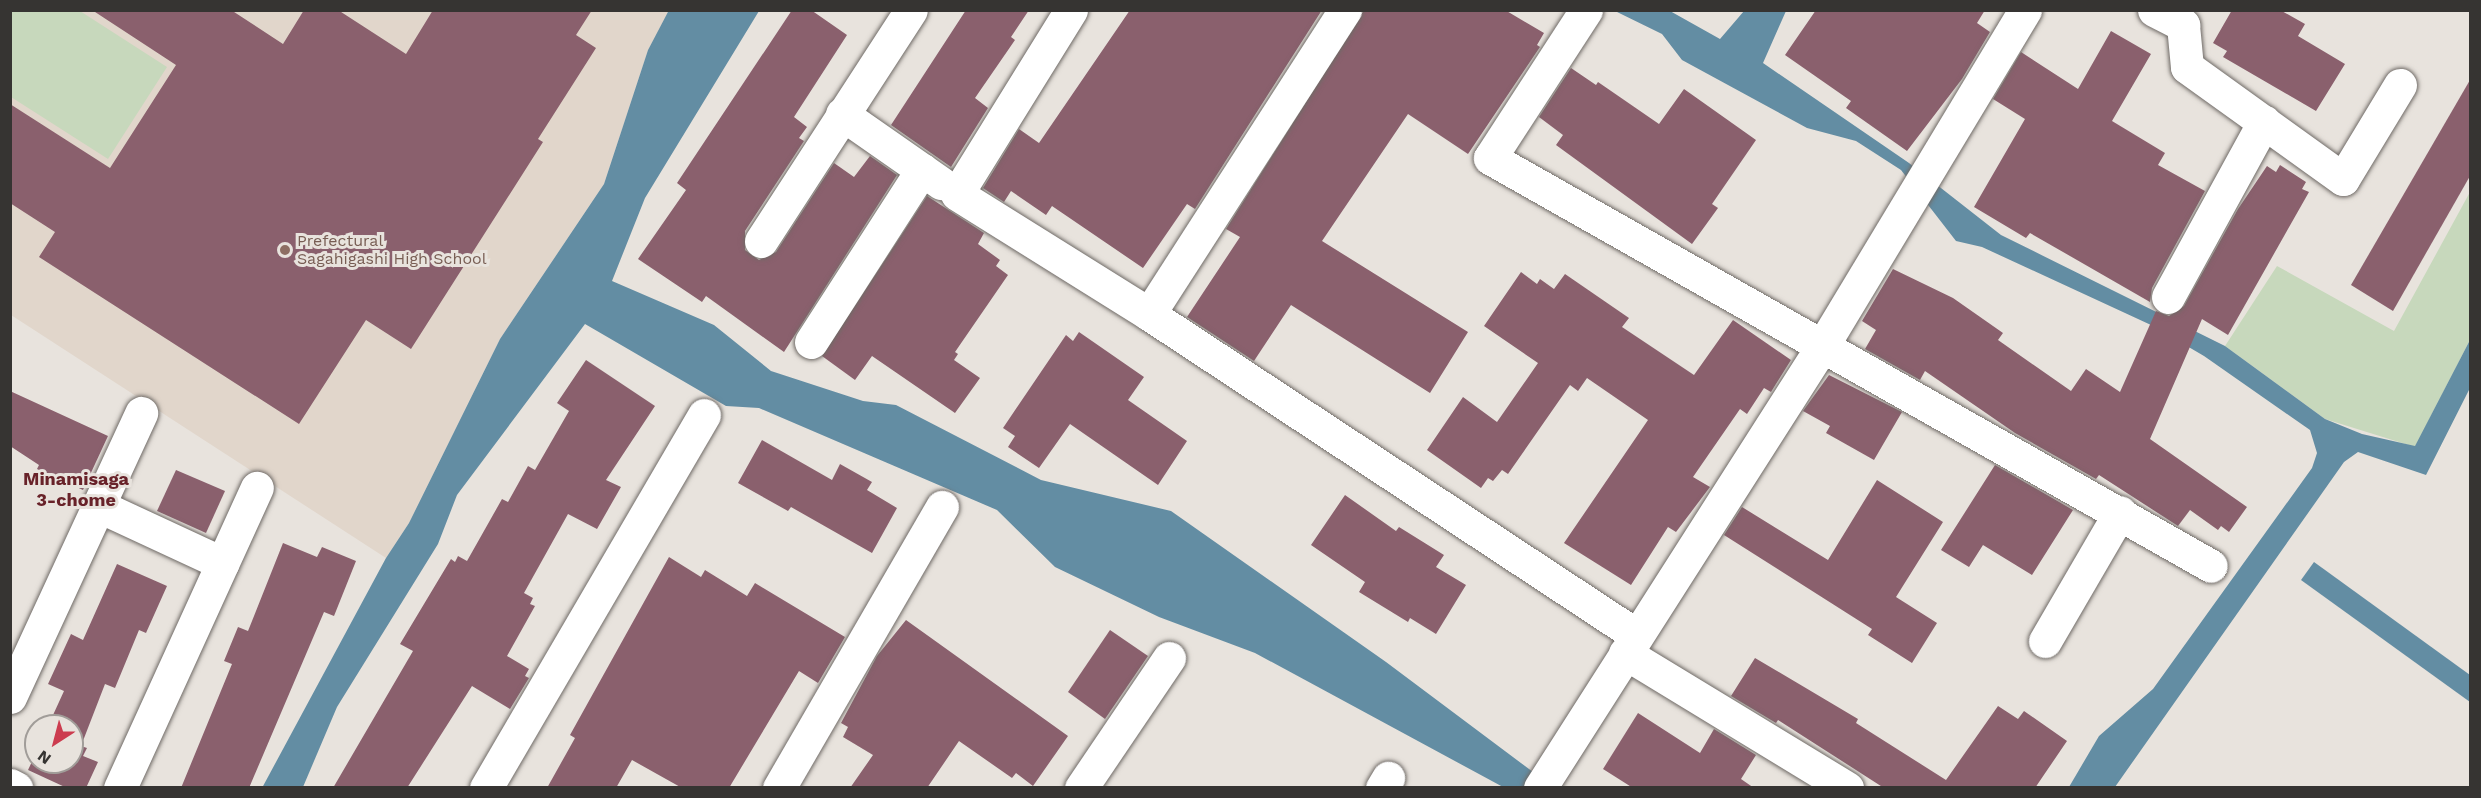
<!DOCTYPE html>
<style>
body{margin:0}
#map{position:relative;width:2481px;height:798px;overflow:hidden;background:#e8e3dd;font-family:"Work Sans",sans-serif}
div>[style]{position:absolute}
.built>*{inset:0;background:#e1d6cb}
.green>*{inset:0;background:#c7d8bc}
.water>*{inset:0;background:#638da3}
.building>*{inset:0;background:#8a606d}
.roads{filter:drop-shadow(0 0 2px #6f6a66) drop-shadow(0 0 2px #6f6a66)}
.minor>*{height:33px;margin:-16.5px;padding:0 16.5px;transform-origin:16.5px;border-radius:16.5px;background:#fff}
.dots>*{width:16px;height:16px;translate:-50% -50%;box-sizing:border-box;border:3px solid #e8e3dd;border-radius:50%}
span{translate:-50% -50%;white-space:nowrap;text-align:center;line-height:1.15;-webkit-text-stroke:6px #e8e3dd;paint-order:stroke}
.education-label{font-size:16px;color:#785e54}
.left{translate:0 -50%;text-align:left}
.neighbourhood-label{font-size:18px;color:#682229;font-weight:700}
.frame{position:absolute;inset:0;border:12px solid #363432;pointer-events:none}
.north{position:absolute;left:24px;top:714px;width:60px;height:60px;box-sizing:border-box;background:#e8e3dd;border:2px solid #a19d99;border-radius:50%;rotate:216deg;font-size:16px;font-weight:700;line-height:24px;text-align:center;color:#363432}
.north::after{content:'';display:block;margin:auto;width:21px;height:27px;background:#cc3c4f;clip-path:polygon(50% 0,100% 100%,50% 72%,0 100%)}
</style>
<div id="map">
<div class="built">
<div style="clip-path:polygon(10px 11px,669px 11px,648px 50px,604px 184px,500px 339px,409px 523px,386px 558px,11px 315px)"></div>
</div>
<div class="green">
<div style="clip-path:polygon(10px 11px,80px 11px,167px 67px,108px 159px,11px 97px)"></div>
<div style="clip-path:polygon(2470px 192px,2470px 340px,2415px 447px,2325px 419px,2225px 346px,2277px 266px,2394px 331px)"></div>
</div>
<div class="water">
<div style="clip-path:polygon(669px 10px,759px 11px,645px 198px,612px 281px,714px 325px,771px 371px,863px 401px,896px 405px,1041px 480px,1171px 511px,1386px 662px,1553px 787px,1503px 787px,1255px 653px,1159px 617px,1055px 567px,997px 510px,759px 408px,726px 406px,585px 324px,457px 495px,438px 544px,337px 707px,303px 787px,262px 788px,386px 558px,409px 523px,500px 339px,604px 184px,648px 50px)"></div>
<div style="clip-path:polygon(1615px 11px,1670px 11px,1720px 39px,1744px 11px,1786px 11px,1763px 63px,1909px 163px,2001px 235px,2225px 346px,2325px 419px,2362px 434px,2415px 446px,2470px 340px,2470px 388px,2426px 475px,2358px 452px,2344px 462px,2115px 787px,2069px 787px,2099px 736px,2153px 689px,2312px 468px,2317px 453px,2310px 430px,2204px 356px,2151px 325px,1982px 247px,1956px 241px,1901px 170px,1856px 141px,1807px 128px,1682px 60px,1662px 34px)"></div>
<div style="clip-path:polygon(2314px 562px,2470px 675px,2470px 702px,2301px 580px)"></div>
</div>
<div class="building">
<div style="clip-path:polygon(92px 10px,231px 10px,283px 44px,304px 10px,338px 10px,406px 54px,433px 10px,592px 10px,576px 35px,596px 48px,538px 139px,543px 142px,411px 349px,366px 320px,299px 424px,39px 257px,55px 232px,10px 203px,10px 104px,110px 168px,176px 65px)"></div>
<div style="clip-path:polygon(792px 10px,811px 10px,847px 35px,794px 117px,807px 127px,799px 138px,804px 141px,745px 231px,745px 250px,759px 260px,776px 252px,834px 163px,854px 177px,870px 156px,897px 175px,784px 352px,706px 296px,702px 302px,638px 259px,686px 190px,677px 183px)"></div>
<div style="clip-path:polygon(966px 10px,1029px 10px,1011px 37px,1015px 40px,975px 98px,988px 108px,951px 167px,891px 125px)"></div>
<div style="clip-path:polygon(1130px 10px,1322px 10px,1195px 209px,1187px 204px,1143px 268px,1052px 206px,1046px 215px,1011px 191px,1004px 202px,983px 188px,1019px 129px,1039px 143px)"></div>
<div style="clip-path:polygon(1364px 10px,1505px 10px,1544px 33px,1537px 45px,1540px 47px,1468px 154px,1408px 114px,1322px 241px,1468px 332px,1430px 393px,1291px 305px,1254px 361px,1187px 317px,1240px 237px,1226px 229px)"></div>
<div style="clip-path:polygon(1816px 10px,1985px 10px,1977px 23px,1990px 32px,1962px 79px,1907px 151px,1846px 108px,1851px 101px,1785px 55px)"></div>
<div style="clip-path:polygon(2232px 10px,2280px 10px,2305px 24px,2298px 36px,2345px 64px,2316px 111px,2223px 57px,2227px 51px,2213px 43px)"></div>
<div style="clip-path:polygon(2111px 31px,2151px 54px,2112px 121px,2165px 153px,2158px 165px,2205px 191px,2152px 288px,2150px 302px,2030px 233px,2026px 238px,1974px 207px,2025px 119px,1993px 99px,2021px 52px,2078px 89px)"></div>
<div style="clip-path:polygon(1571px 68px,1596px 85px,1598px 82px,1659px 124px,1684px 89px,1756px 140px,1712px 204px,1718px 208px,1692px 244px,1556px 145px,1563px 135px,1539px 117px)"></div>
<div style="clip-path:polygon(2470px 80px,2470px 176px,2393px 311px,2351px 285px)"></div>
<div style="clip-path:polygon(2280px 165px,2306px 182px,2302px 189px,2309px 192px,2228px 335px,2202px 319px,2150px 439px,2247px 507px,2229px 532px,2221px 526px,2218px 530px,2190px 510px,2178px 526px,2099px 475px,2096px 479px,2015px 433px,1925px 371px,1920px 380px,1865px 349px,1876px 330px,1862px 321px,1893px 269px,1953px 298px,2003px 333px,1998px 340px,2071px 391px,2086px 369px,2120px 392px,2156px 311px,2169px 316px,2184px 306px,2238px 209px,2267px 166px,2276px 172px)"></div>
<div style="clip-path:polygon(927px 196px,984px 233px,978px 244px,1000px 260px,996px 266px,1008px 275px,955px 352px,958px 354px,954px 360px,980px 378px,955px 413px,872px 356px,855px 380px,822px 356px)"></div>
<div style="clip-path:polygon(1521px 272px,1537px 284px,1540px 279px,1554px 289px,1565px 274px,1629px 318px,1622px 327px,1694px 375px,1733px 320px,1791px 360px,1771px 392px,1764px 388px,1747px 414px,1740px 409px,1693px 477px,1710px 487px,1676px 532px,1668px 527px,1631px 585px,1564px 543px,1648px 420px,1587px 378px,1578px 391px,1570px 385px,1508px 474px,1502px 470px,1493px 481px,1488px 478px,1481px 488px,1427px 450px,1463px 397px,1497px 422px,1538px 363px,1484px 326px)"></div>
<div style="clip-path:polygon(1079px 332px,1144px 377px,1128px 400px,1187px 441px,1158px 485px,1070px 424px,1039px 468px,1008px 447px,1015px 436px,1003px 428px,1066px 335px,1073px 341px)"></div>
<div style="clip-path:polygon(586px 360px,655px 406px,606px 480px,621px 487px,597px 529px,568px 514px,524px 593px,533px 598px,530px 604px,535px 606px,507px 656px,529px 669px,525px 676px,529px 678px,510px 709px,472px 686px,407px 788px,333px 788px,413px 651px,400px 644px,451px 559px,455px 562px,458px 556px,467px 561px,502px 499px,508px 502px,528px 466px,535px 470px,569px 411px,557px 403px)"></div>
<div style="clip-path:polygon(1829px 375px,1902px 412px,1874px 460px,1826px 433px,1830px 426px,1803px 411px)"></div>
<div style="clip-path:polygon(10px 391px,108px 436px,83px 490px,37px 469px,39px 465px,10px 446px)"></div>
<div style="clip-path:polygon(762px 440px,832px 480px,840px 464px,872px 482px,867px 490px,897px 508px,872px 553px,791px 507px,788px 511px,738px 483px)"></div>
<div style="clip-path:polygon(1995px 465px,2073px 510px,2032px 575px,1983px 545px,1969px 567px,1941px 550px)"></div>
<div style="clip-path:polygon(176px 470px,225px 491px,206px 533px,157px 511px)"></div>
<div style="clip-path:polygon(1877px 480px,1943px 522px,1896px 597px,1937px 623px,1912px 663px,1868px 635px,1872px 629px,1724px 535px,1742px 507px,1828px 560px)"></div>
<div style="clip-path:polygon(1345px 495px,1396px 531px,1399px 527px,1444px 555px,1436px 567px,1466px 585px,1436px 634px,1410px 618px,1408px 622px,1359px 592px,1365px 582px,1311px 545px)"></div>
<div style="clip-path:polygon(283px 543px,317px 557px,322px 547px,356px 561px,334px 616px,324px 612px,249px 788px,181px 788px,232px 664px,224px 661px,238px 627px,248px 631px)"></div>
<div style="clip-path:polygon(669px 557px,701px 577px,705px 570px,747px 596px,755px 583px,845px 637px,818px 683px,799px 671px,729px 788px,682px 788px,632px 760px,616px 788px,547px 788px,575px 738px,570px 735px)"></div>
<div style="clip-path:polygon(117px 564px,167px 586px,146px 633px,139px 630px,115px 688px,105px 684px,81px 746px,87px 748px,83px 756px,98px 762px,86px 788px,67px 788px,28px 770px,36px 753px,36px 762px,72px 762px,72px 726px,48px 726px,64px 691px,48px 684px,71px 634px,83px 640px)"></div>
<div style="clip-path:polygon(906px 620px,1068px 736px,1033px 786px,1016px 773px,1012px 778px,959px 741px,927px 788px,850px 788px,873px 755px,843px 737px,848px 727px,841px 723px,877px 656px)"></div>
<div style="clip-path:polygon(1110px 630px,1148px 656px,1105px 719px,1068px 692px)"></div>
<div style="clip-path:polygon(1755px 658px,1858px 719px,1856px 723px,1946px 780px,1998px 706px,2018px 719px,2024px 711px,2067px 741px,2035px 788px,1884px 788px,1778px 720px,1776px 723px,1731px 696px)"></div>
<div style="clip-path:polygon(1638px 713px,1700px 753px,1714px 729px,1756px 755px,1741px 779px,1754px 788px,1633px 788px,1603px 769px)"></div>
</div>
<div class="roads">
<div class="minor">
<div style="left:1071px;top:10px;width:216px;rotate:121.8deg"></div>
<div style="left:957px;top:194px;width:226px;rotate:32deg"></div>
<div style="left:1149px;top:314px;width:583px;rotate:33.39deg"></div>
<div style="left:1586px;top:10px;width:176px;rotate:123deg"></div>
<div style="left:1490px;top:158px;width:828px;rotate:29.5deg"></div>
<div style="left:2154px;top:10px;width:33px;rotate:27deg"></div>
<div style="left:2183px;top:25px;width:42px;rotate:84.6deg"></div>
<div style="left:2187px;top:67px;width:192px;rotate:35.7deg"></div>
<div style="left:2343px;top:179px;width:110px;rotate:-58.8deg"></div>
<div style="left:842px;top:114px;width:121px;rotate:34.9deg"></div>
<div style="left:761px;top:241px;width:275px;rotate:-57deg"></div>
<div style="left:2168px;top:297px;width:200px;rotate:-61.3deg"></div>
<div style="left:1149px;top:314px;width:362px;rotate:-57.2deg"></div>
<div style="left:811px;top:342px;width:205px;rotate:-57.2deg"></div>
<div style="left:99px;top:506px;width:136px;rotate:24.9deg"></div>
<div style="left:2045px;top:641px;width:149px;rotate:-59.8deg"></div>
<div style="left:1625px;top:653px;width:260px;rotate:31.3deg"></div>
<div style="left:10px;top:697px;width:313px;rotate:-65.2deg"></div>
<div style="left:10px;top:785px;width:7px;rotate:27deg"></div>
<div style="left:120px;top:788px;width:330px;rotate:-65.5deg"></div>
<div style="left:486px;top:788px;width:432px;rotate:-59.7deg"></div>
<div style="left:779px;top:788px;width:325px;rotate:-59.9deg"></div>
<div style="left:1081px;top:788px;width:157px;rotate:-55.9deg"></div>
<div style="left:1382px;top:788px;width:12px;rotate:-59deg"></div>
<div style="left:1540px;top:788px;width:526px;rotate:-57.43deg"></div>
<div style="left:1823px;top:345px;width:391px;rotate:-58.9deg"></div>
</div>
</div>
<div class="dots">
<div style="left:285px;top:250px;background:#8d6e63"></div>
</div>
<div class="education-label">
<span class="left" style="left:297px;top:250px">Prefectural<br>Sagahigashi High School</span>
</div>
<div class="neighbourhood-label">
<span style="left:76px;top:490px">Minamisaga<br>3-chome</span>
</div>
<div class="frame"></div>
<div class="north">N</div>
</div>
